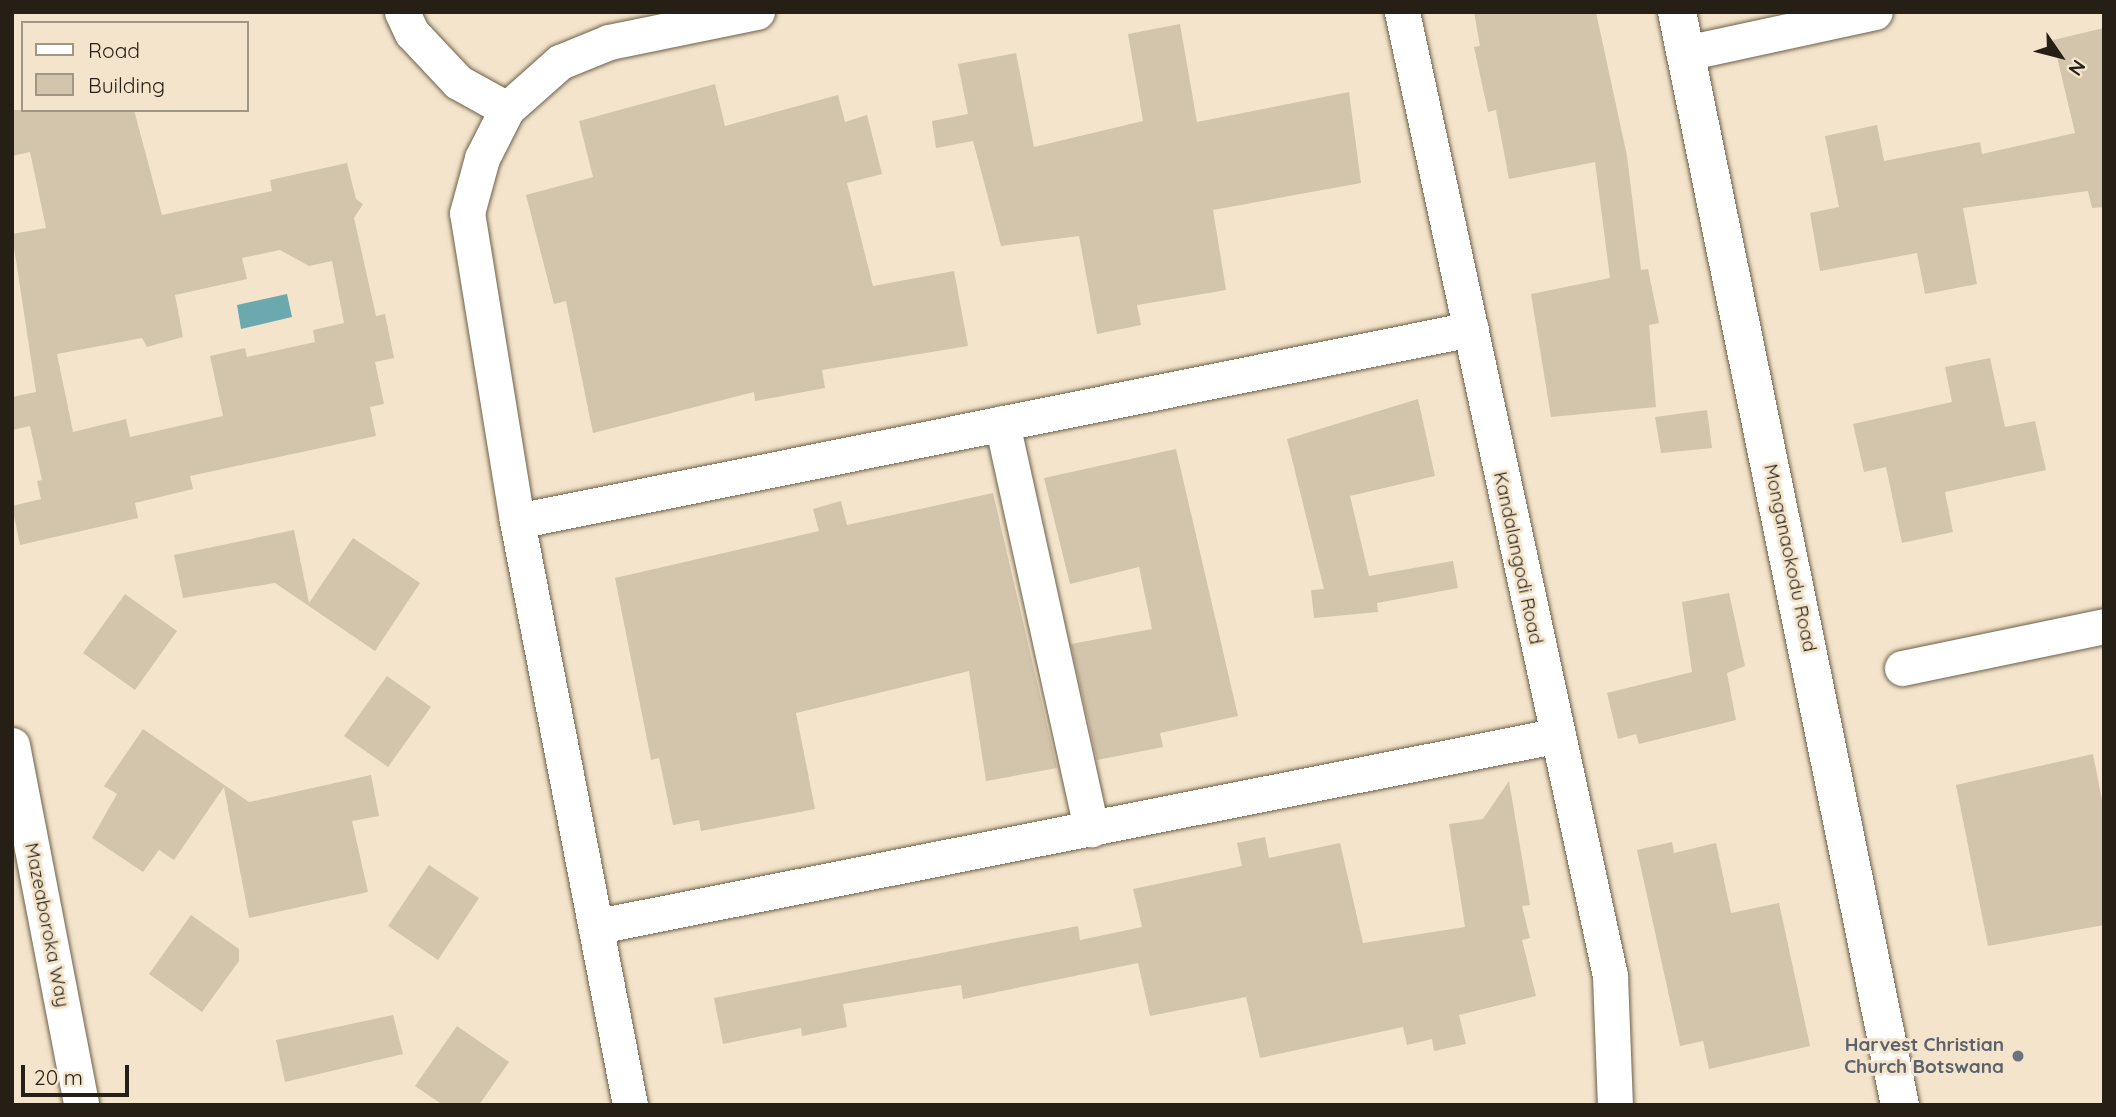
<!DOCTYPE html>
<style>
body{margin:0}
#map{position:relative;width:2116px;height:1117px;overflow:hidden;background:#f3e4cb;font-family:Quicksand,sans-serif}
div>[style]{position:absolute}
.water>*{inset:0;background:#6ca9ae}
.building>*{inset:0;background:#d3c4ac}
.roads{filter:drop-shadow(0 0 2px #6d604a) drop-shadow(0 0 2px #6d604a)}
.street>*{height:35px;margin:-17.5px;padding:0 17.5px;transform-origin:17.5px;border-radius:17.5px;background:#fff}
.secondary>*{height:38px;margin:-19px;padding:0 19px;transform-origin:19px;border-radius:19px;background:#fff}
.dots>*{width:19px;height:19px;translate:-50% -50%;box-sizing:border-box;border:4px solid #f3e4cb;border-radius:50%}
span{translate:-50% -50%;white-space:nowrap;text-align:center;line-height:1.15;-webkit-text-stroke:6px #f3e4cb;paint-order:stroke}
.street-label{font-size:19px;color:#251f16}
.worship-label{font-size:19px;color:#5b616d;font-weight:700}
.right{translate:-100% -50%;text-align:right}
.frame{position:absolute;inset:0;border:14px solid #251f16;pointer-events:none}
.legend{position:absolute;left:21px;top:21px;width:228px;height:91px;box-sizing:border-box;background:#f3e4cb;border:2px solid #a19583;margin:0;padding:9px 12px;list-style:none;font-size:21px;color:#251f16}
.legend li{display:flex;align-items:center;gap:14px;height:35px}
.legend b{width:35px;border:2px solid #a19583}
.north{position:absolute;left:2025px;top:21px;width:70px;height:70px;-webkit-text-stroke:5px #f3e4cb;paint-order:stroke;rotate:125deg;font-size:19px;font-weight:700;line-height:28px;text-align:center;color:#251f16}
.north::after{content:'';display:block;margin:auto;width:24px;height:32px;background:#251f16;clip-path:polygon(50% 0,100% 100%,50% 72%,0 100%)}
.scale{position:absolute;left:21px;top:1065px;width:108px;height:32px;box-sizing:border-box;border:4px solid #251f16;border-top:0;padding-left:9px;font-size:21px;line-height:24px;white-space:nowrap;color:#251f16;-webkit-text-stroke:5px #f3e4cb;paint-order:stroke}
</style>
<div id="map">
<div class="water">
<div style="clip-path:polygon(287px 294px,292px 317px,241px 329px,237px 305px)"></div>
</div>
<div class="building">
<div style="clip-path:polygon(1474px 12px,1596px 12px,1627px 156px,1641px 270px,1648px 269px,1659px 323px,1649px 325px,1656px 407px,1551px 417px,1531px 294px,1610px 278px,1595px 162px,1509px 179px,1496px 110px,1488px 112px,1474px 47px,1480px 46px)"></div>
<div style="clip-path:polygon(1180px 24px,1197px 122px,1349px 92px,1361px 183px,1213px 210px,1226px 290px,1137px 305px,1141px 325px,1097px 334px,1079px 236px,1001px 246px,973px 141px,936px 148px,932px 121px,968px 114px,958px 64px,1016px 53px,1034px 147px,1143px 121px,1128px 34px)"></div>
<div style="clip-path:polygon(2104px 28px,2104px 207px,2092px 208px,2088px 191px,1963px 208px,1977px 284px,1925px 294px,1917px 253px,1820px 271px,1810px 213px,1839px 207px,1825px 136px,1877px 125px,1884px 161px,1980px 142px,1982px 154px,2075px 133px,2053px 40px)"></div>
<div style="clip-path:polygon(715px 84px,725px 126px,838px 95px,845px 122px,867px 115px,882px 174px,847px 183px,873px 286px,954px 271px,968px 346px,822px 370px,825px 388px,755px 401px,754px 392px,593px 433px,566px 301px,554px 304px,526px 195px,593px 177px,579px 121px)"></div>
<div style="clip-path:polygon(evenodd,12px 110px,134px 110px,162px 215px,272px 191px,270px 180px,347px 163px,356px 199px,363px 204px,354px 218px,376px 316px,385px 314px,394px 358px,375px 362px,384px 404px,370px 407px,376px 436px,190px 476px,193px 489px,135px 503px,138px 518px,20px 545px,12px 506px,41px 499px,37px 481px,42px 480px,30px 426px,12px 430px,12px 397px,36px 392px,12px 234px,46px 228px,30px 152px,12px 156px,12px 110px,280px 250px,309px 266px,332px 261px,344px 323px,313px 330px,315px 342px,247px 357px,245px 348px,210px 356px,223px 416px,130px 437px,126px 419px,73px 432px,57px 354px,142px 338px,147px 347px,183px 337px,175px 295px,247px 279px,242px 258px,280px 250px)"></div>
<div style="clip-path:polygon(1990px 358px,2005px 427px,2035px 421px,2046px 470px,1945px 492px,1953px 532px,1902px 543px,1886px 467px,1864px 472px,1853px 424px,1952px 402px,1945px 367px)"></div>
<div style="clip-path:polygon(1418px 399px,1435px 476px,1350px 496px,1369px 576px,1453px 561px,1458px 588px,1377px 603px,1378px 612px,1314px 618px,1311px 590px,1324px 589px,1287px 439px)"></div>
<div style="clip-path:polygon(1707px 410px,1712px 448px,1661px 453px,1655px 417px)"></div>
<div style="clip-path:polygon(1176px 449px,1238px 716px,1160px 733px,1163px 747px,1097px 760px,1071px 644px,1152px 629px,1139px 567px,1070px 584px,1044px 478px)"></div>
<div style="clip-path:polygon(993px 493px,1057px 768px,986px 781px,969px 671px,796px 713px,815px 809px,701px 831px,699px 820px,673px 825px,659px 758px,651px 760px,615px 578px,819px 531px,813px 509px,841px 501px,847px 525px)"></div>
<div style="clip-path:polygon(294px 530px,309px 603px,353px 538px,420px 583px,375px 651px,275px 583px,183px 598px,174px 555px)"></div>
<div style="clip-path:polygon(1729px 593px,1745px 666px,1727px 673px,1736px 720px,1639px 744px,1636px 734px,1618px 739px,1607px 693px,1692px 672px,1682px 602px)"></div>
<div style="clip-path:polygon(125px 594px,177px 631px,135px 690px,83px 653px)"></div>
<div style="clip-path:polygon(387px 676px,431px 707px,388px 767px,344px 736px)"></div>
<div style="clip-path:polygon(143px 729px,249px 802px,371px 775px,379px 816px,352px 821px,368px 892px,249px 918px,224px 787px,174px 860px,159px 850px,143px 872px,92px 838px,117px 794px,104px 786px)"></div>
<div style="clip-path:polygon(2093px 754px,2104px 810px,2104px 925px,1988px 946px,1956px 785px)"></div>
<div style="clip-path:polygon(1509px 781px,1530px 905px,1522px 906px,1530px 938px,1522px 940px,1536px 996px,1459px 1015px,1466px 1044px,1434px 1051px,1432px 1039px,1407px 1045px,1403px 1027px,1260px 1058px,1246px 997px,1150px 1016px,1138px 963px,963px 999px,961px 985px,843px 1004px,847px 1027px,802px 1036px,801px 1028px,723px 1044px,714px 998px,1078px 926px,1080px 940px,1142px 927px,1133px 889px,1242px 866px,1237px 843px,1265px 837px,1269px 858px,1340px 843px,1363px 943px,1465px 927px,1449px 824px,1483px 819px)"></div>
<div style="clip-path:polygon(1672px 842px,1674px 853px,1716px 843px,1731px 913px,1779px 903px,1810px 1046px,1709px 1069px,1703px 1041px,1680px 1046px,1637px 850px)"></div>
<div style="clip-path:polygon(429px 865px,479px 898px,438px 960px,388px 926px)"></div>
<div style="clip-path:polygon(191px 915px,239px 949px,239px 961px,202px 1012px,149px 974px)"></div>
<div style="clip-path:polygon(393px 1015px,403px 1054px,285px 1082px,276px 1040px)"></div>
<div style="clip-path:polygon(457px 1026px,509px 1062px,479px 1105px,443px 1105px,415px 1086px)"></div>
</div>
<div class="roads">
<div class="street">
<div style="left:402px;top:12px;width:23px;rotate:65deg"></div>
<div style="left:412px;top:33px;width:67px;rotate:46.8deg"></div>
<div style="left:458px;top:82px;width:56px;rotate:28.9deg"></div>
<div style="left:1402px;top:12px;width:986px;rotate:77.82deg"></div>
<div style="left:1610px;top:976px;width:129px;rotate:87.8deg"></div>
<div style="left:1686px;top:53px;width:193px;rotate:-12.2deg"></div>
<div style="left:1002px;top:423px;width:416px;rotate:77.6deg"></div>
<div style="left:517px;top:521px;width:973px;rotate:-11.38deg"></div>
<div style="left:1902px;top:668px;width:206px;rotate:-11.7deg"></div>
<div style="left:12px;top:745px;width:367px;rotate:79.1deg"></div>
<div style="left:598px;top:926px;width:975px;rotate:-11.24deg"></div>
<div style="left:630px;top:1105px;width:595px;rotate:-100.95deg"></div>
<div style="left:517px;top:521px;width:312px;rotate:-99.2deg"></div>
<div style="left:467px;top:213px;width:57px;rotate:-74.7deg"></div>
<div style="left:482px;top:158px;width:55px;rotate:-63deg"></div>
<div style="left:507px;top:109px;width:71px;rotate:-41.6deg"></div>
<div style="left:560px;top:62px;width:53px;rotate:-22.2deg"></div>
<div style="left:609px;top:42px;width:151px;rotate:-11.5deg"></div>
</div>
<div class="secondary">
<div style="left:1677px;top:12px;width:1116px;rotate:78.47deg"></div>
</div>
</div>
<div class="dots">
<div style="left:2018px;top:1056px;background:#6b7280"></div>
</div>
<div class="street-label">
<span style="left:1518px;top:558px;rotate:78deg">Kandalangodi Road</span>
<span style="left:1790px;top:558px;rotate:78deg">Monganaokodu Road</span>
<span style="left:47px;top:925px;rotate:79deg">Mazeaboroka Way</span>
</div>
<div class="worship-label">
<span class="right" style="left:2004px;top:1056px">Harvest Christian<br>Church Botswana</span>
</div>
<div class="frame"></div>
<ul class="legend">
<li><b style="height:9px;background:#fff"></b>Road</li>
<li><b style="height:19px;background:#d3c4ac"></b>Building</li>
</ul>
<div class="north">N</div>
<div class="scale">20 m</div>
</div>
